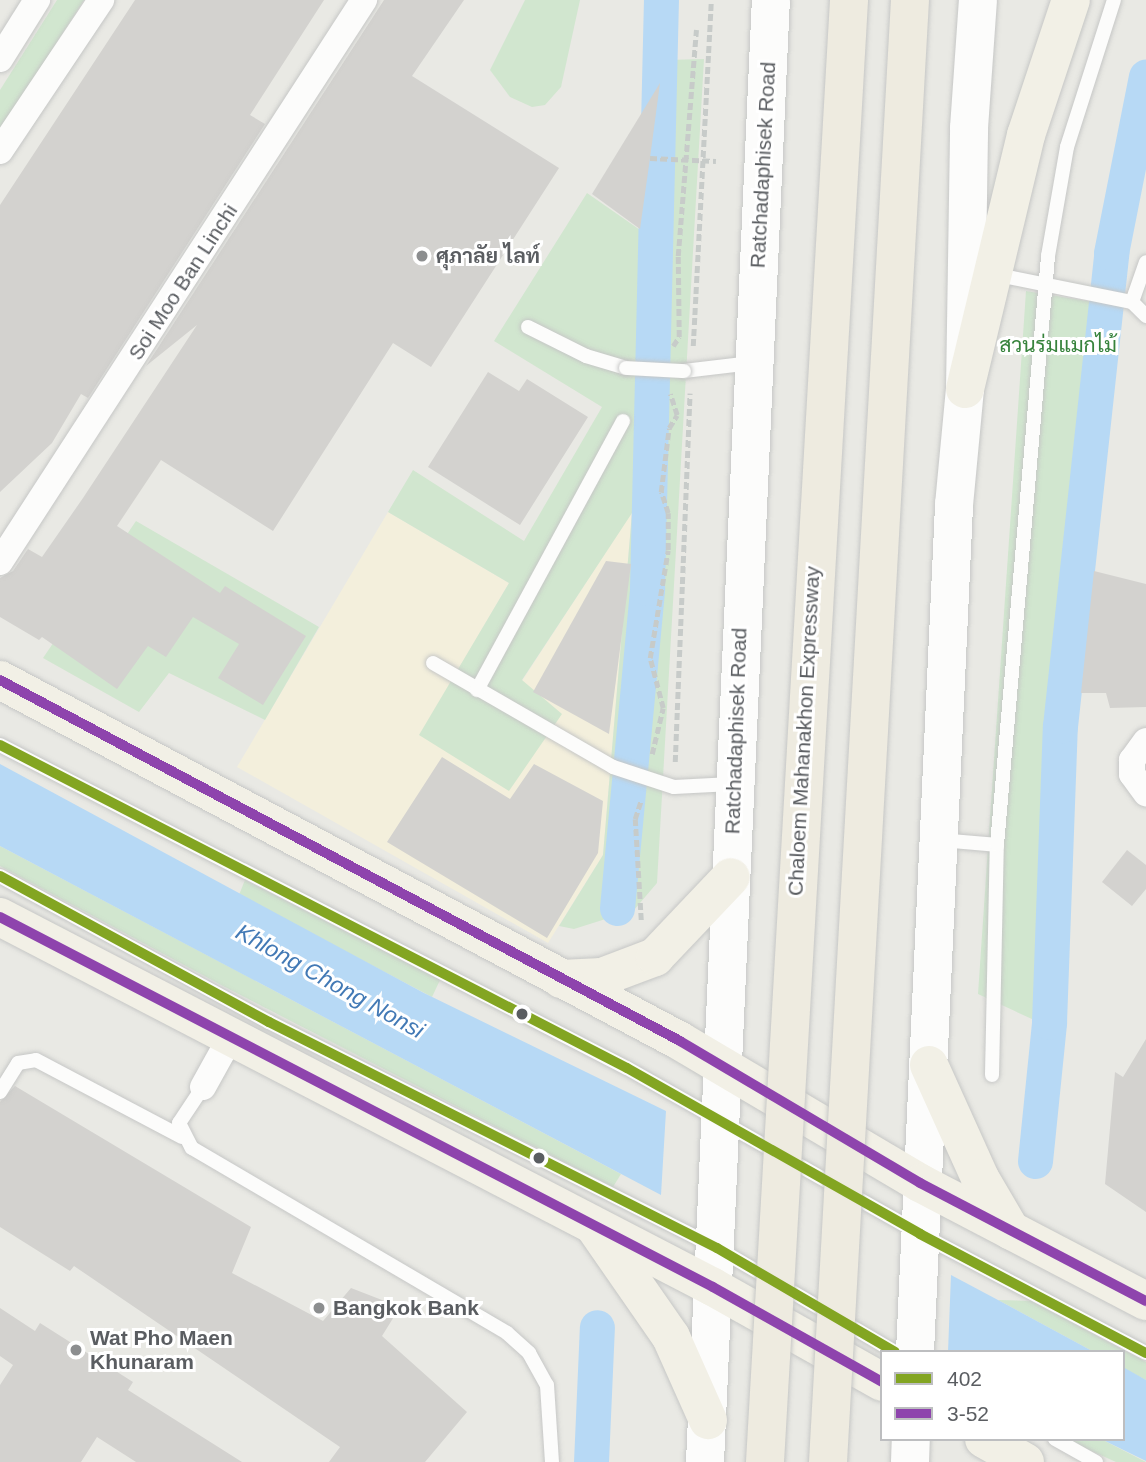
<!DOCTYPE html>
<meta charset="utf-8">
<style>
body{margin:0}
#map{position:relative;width:1146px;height:1462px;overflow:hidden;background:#e9e9e4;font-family:Helvetica,Sarabun,sans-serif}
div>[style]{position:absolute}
.commercial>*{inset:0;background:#f3efdc}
.green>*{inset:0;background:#d1e6cf}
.water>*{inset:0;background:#b7d9f5}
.canal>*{height:35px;margin:-17.5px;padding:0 17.5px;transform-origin:17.5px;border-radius:17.5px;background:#b7d9f5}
.building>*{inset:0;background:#d3d2cf}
.path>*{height:4.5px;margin-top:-2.25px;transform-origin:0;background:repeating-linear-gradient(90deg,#c7cbc9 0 7px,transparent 0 10.5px)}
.roads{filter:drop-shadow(0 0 2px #c6c7c6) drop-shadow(0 0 2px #c6c7c6)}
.service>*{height:14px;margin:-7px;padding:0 7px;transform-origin:7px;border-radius:7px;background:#fcfcfb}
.minor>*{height:26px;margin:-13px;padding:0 13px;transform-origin:13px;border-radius:13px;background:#fcfcfb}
.secondary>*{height:38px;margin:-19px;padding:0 19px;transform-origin:19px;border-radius:19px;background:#fcfcfb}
.primary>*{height:38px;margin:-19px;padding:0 19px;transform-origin:19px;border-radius:19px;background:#f2f0e6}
.bridges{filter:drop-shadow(0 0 2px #c6c7c6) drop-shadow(0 0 2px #c6c7c6)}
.service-bridge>*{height:14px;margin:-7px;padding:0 7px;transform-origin:7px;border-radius:7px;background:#fcfcfb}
.motorway-bridge>*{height:38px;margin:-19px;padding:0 19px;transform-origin:19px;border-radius:19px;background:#eeebe0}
.bus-1>*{height:10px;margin:-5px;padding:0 5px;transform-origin:5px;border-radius:5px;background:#83a522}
.bus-2>*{height:10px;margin:-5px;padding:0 5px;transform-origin:5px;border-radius:5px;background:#8e44ad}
.dots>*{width:19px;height:19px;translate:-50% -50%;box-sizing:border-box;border:4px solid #fff;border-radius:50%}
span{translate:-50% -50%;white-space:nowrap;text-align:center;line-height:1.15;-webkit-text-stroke:6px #fff;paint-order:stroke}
.street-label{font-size:21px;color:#5a5d61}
.poi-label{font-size:21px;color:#5a5d61;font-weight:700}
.left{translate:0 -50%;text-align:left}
.park-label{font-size:21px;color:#37833c}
.water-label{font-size:23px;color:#4279b5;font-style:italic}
.legend{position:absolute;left:880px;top:1350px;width:245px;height:91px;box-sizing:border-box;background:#fff;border:2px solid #bdbec0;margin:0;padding:9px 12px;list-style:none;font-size:21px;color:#5a5d61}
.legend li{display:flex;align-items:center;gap:14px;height:35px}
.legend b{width:35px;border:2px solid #bdbec0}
</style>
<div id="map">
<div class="commercial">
<div style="clip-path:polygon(388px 512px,509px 583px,420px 735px,522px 681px,632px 512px,603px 855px,548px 943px,237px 767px)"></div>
</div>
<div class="green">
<div style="clip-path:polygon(57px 0,84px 0,0 131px,0 90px)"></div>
<div style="clip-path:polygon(525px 0,580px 0,561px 87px,545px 105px,532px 107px,510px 97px,490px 70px)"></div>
<div style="clip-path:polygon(704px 59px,657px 883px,634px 910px,574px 929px,559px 926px,603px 855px,632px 513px,522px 680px,562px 714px,509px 791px,419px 735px,509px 583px,388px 512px,413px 470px,524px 541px,602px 407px,494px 341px,587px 193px,653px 239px,666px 60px)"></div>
<div style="clip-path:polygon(1026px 291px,1099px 303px,1048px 804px,1034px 1020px,978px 994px)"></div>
<div style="clip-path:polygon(136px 521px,319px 627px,265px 720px,169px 673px,139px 712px,43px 658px)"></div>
<div style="clip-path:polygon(0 846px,324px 1017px,621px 1174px,613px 1187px,223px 986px,0 866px)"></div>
<div style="clip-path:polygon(245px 880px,440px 980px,432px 997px,239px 895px)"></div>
<div style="clip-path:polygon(998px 1300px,1031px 1301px,1146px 1362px,1146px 1380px,1123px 1368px,1123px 1352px,1094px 1352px)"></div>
<div style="clip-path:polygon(1065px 1439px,1101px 1439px,1146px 1462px,1116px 1462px)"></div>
</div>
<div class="water">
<div style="clip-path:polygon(0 764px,424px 993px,666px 1111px,661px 1195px,0 846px)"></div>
<div style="clip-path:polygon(951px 1275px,998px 1300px,1094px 1352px,948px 1352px)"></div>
<div style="clip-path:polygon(1123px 1367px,1146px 1380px,1146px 1461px,1101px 1439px,1123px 1439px)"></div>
</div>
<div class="canal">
<div style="left:617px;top:908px;width:321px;rotate:-84.6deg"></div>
<div style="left:647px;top:588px;width:588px;rotate:-88.64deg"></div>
<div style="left:1035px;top:1161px;width:140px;rotate:-84.2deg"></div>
<div style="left:1049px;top:1022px;width:296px;rotate:-87.9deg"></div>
<div style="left:1060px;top:726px;width:476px;rotate:-83.8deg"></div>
<div style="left:1111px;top:253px;width:180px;rotate:-78.8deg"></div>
<div style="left:591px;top:1462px;width:135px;rotate:-87.5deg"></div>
</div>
<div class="building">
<div style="clip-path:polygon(135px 0,324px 0,250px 115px,265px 124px,88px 398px,81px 394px,52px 443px,0 492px,0 205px)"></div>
<div style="clip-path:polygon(384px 0,464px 0,412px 76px,559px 168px,431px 367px,393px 343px,273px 531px,161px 460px,117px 526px,220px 593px,225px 586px,306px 636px,263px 705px,218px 678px,239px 644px,193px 617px,166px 657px,148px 646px,117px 689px,42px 637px,39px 640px,0 617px,0 578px,13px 571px,28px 549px,42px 557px,83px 498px,197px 325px,146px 366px)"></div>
<div style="clip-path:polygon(660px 83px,650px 158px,640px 229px,592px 194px)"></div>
<div style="clip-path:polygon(488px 372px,519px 391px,527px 379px,588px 417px,520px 525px,428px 467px)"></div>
<div style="clip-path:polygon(606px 561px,631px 564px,609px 734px,533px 692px)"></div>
<div style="clip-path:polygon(1094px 571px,1146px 584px,1146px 707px,1110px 708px,1106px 693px,1081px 693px)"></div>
<div style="clip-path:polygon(442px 757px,510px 799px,534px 764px,603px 801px,598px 853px,547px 938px,387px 842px)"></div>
<div style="clip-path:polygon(1127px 850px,1146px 865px,1146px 889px,1132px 906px,1102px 882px)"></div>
<div style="clip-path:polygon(1146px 1039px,1146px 1212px,1105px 1184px,1115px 1072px,1123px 1077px)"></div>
<div style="clip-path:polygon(15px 1086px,251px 1227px,232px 1273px,323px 1321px,351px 1288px,400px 1307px,382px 1336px,467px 1412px,425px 1462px,329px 1462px,340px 1447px,74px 1266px,70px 1271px,0 1227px,0 1102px)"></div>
<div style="clip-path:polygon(0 1308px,35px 1331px,40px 1323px,133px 1382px,128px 1390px,242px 1462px,136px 1462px,97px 1437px,81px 1462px,0 1462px,0 1385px,13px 1365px,0 1356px)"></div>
</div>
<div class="path">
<div style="left:650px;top:158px;width:66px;rotate:2.6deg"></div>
<div style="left:673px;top:346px;width:11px;rotate:-56deg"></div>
<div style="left:679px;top:337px;width:81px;rotate:-90.7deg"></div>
<div style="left:678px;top:256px;width:227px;rotate:-85.4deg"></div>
<div style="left:693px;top:346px;width:346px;rotate:-87deg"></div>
<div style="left:652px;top:754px;width:47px;rotate:-76.6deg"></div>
<div style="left:663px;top:708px;width:52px;rotate:-104.6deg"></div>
<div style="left:650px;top:658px;width:109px;rotate:-80.5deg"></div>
<div style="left:668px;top:550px;width:37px;rotate:-90deg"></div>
<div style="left:668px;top:513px;width:22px;rotate:-108deg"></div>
<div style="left:661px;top:492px;width:64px;rotate:-82.9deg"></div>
<div style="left:669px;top:428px;width:15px;rotate:-58deg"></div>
<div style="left:677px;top:415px;width:22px;rotate:-108deg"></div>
<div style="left:675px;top:762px;width:369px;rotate:-87.7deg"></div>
<div style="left:641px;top:920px;width:101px;rotate:-93.4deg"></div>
<div style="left:635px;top:819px;width:20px;rotate:-72deg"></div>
</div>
<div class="roads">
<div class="service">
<div style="left:993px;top:274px;width:142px;rotate:11.4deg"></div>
<div style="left:1132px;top:302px;width:42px;rotate:-70.7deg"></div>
<div style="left:1132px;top:302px;width:20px;rotate:45deg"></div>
<div style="left:528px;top:327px;width:65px;rotate:26.6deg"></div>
<div style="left:586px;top:356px;width:42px;rotate:16.7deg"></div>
<div style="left:684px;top:371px;width:68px;rotate:-6.7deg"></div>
<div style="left:433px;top:663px;width:208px;rotate:30deg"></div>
<div style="left:613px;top:767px;width:64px;rotate:18.2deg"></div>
<div style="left:674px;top:787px;width:58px;rotate:-3deg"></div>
<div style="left:477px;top:690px;width:306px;rotate:-61.5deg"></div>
<div style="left:0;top:745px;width:705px;rotate:27.26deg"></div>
<div style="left:627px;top:1068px;width:337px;rotate:29.5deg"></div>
<div style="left:920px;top:1234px;width:255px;rotate:27.8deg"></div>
<div style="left:940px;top:840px;width:57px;rotate:5deg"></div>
<div style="left:0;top:876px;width:306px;rotate:28.5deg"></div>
<div style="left:269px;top:1022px;width:502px;rotate:26.77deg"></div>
<div style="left:717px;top:1248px;width:206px;rotate:30.3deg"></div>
<div style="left:992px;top:1075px;width:230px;rotate:-88.8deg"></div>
<div style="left:997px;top:845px;width:591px;rotate:-85.05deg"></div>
<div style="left:1048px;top:256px;width:111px;rotate:-80.1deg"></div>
<div style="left:1067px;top:147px;width:154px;rotate:-72.3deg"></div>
<div style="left:203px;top:1087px;width:43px;rotate:123.7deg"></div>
<div style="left:179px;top:1123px;width:28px;rotate:63deg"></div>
<div style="left:192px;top:1148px;width:365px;rotate:30.4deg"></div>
<div style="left:507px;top:1333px;width:30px;rotate:42deg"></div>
<div style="left:529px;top:1353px;width:37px;rotate:61deg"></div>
<div style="left:547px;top:1385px;width:77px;rotate:86.3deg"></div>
<div style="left:0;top:1092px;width:34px;rotate:-58deg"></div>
<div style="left:18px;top:1063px;width:18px;rotate:-9deg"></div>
<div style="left:36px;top:1060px;width:165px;rotate:27.8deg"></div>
<div style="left:1055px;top:1439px;width:47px;rotate:29.3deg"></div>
</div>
<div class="minor">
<div style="left:0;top:59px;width:70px;rotate:-57.9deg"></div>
<div style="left:0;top:151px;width:182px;rotate:-56.2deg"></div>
<div style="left:0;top:562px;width:670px;rotate:-57.07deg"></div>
<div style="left:1146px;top:741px;width:24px;rotate:126deg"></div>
<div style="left:1132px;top:760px;width:14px;rotate:90deg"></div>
<div style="left:1132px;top:774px;width:24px;rotate:54deg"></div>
<div style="left:203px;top:1087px;width:54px;rotate:-61deg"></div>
</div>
<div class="secondary">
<div style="left:915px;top:1352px;width:848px;rotate:-87.36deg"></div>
<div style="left:954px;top:505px;width:117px;rotate:-84.6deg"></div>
<div style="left:965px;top:389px;width:261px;rotate:-89.1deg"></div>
<div style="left:969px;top:128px;width:128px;rotate:-86deg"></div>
<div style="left:705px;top:1462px;width:1463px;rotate:-87.42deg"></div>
<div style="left:910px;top:1462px;width:23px;rotate:-88deg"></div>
</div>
<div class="primary">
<div style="left:965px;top:389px;width:261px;rotate:-76.5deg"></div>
<div style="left:1026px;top:135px;width:142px;rotate:-71.6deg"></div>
<div style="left:0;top:680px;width:770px;rotate:27.96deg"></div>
<div style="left:680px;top:1041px;width:279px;rotate:30.6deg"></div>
<div style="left:920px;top:1183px;width:255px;rotate:27.6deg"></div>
<div style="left:0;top:917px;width:803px;rotate:27.43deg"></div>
<div style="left:713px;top:1287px;width:194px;rotate:29.3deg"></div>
<div style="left:561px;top:979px;width:41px;rotate:-2.8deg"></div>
<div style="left:602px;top:977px;width:57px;rotate:-20.7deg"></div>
<div style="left:655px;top:957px;width:110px;rotate:-46.5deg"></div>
<div style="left:929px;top:1065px;width:124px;rotate:65.7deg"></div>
<div style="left:980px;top:1178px;width:61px;rotate:59.7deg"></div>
<div style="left:596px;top:1229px;width:131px;rotate:55.2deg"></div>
<div style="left:671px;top:1337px;width:91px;rotate:66deg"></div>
<div style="left:984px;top:1439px;width:47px;rotate:29.3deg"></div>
</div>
</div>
<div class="bridges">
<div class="service-bridge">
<div style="left:626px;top:368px;width:58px;rotate:3deg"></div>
</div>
<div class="motorway-bridge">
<div style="left:765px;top:1462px;width:1464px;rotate:-86.71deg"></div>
<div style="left:828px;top:1462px;width:1464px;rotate:-86.79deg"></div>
</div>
</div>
<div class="bus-1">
<div style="left:0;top:745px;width:705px;rotate:27.26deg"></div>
<div style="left:627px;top:1068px;width:337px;rotate:29.5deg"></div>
<div style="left:920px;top:1234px;width:255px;rotate:27.8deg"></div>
<div style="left:0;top:876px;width:306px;rotate:28.5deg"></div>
<div style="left:269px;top:1022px;width:502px;rotate:26.77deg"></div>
<div style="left:717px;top:1248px;width:206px;rotate:30.3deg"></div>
</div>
<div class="bus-2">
<div style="left:0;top:680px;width:770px;rotate:27.96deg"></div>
<div style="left:680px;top:1041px;width:279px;rotate:30.6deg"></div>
<div style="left:920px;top:1183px;width:255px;rotate:27.6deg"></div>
<div style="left:0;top:917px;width:803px;rotate:27.43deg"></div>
<div style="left:713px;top:1287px;width:194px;rotate:29.3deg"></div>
</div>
<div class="dots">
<div style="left:422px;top:256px;background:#8c8e8f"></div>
<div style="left:522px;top:1014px;background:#5a5d61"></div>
<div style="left:539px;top:1158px;background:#5a5d61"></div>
<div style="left:319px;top:1308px;background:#8c8e8f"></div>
<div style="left:76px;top:1350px;background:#8c8e8f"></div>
</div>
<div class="street-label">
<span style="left:763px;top:165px;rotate:-87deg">Ratchadaphisek Road</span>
<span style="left:183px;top:282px;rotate:-57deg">Soi Moo Ban Linchi</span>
<span style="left:736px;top:731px;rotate:-88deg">Ratchadaphisek Road</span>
<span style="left:804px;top:731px;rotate:-87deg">Chaloem Mahanakhon Expressway</span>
</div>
<div class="poi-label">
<span class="left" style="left:436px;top:256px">ศุภาลัย ไลท์</span>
<span class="left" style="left:333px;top:1308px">Bangkok Bank</span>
<span class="left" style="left:90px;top:1350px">Wat Pho Maen<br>Khunaram</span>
</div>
<div class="park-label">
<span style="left:1058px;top:345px">สวนร่มแมกไม้</span>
</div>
<div class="water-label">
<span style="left:330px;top:981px;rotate:29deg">Khlong Chong Nonsi</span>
</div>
<ul class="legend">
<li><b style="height:9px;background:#83a522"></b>402</li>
<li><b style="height:9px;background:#8e44ad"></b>3-52</li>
</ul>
</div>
